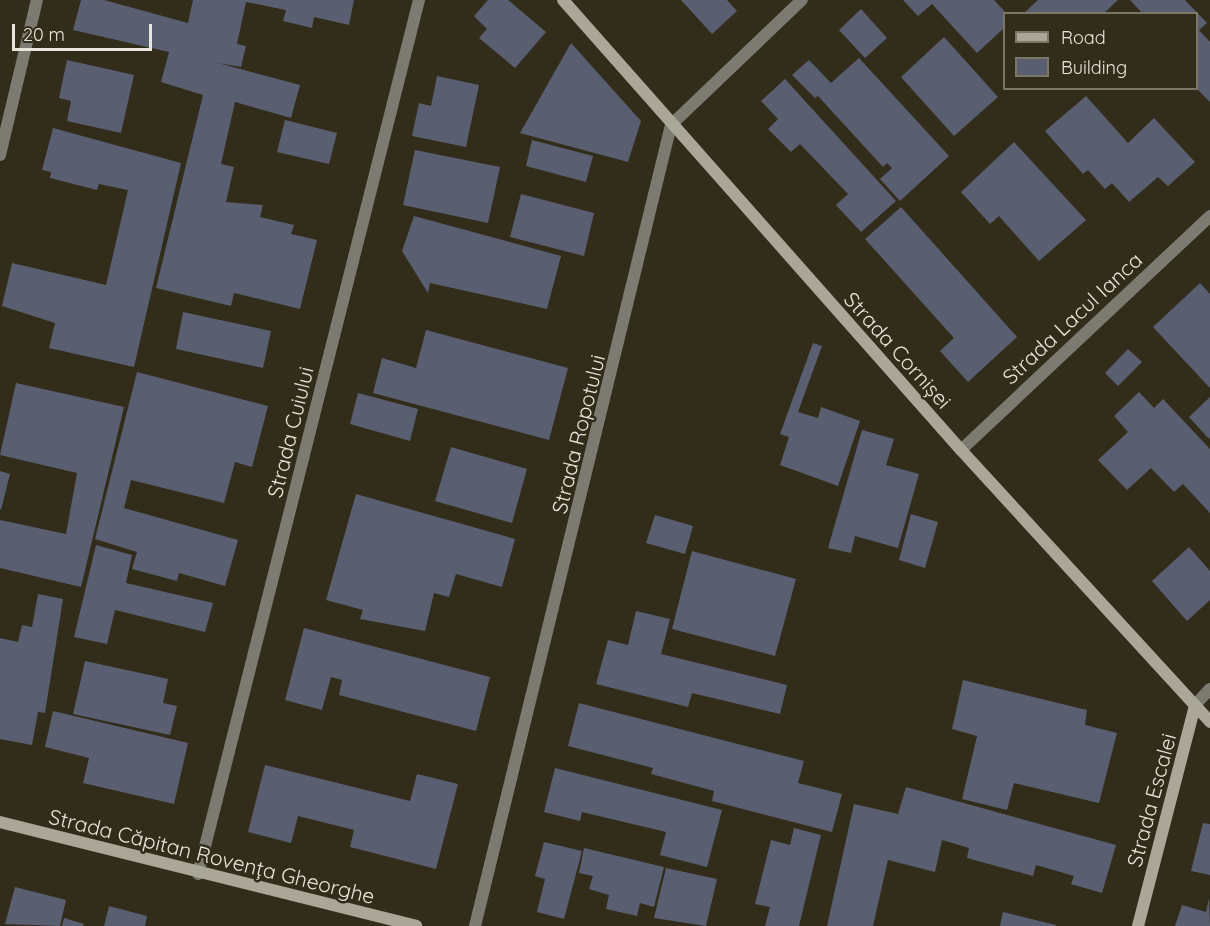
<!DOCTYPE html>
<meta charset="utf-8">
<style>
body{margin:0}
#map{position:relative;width:1210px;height:926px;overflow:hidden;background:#322d1b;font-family:Quicksand,sans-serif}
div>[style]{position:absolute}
.building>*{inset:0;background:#5a5e71}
.street>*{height:12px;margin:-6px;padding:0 6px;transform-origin:6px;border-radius:6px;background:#7d7b71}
.secondary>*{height:12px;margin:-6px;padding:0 6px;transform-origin:6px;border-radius:6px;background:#aaa698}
span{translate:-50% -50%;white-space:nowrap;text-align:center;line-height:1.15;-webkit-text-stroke:5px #322d1b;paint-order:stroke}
.street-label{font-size:21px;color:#e8e5da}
.legend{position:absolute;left:1003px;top:12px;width:195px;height:78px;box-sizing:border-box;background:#322d1b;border:2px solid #7b7767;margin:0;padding:8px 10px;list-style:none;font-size:18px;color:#e8e5da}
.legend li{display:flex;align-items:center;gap:12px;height:30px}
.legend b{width:30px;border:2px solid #7b7767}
.scale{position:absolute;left:12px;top:24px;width:140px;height:27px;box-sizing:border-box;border:3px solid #e8e5da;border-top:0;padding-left:8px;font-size:18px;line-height:21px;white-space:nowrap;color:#e8e5da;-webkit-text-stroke:4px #322d1b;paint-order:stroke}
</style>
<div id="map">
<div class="building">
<div style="clip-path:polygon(81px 0,104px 0,188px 23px,193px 0,354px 0,349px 25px,314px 17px,312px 28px,283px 21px,286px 10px,246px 2px,237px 44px,246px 46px,241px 67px,218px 63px,300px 85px,291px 118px,235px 102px,221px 164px,234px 167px,226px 202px,263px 205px,260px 217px,294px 225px,291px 234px,317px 240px,300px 309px,234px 293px,231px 306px,156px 288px,203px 95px,161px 82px,169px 52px,73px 30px)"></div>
<div style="clip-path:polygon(488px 0,508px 0,546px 32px,515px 68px,479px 38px,487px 29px,474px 16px)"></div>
<div style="clip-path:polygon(681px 0,727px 0,737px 11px,712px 34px)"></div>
<div style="clip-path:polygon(903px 0,994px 0,1007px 14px,1004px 28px,977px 53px,932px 4px,918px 16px)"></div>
<div style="clip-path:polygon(1038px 0,1118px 0,1103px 14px,1023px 14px)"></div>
<div style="clip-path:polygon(1130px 0,1185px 0,1207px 23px,1199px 30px,1210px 42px,1210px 102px,1196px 88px,1196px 14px,1143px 14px)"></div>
<div style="clip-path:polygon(861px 9px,887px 38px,865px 58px,839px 30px)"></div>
<div style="clip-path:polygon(944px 37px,998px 97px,954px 136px,901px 77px)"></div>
<div style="clip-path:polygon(571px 43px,641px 121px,628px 162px,520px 133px)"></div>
<div style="clip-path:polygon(859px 58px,949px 156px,900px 201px,880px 179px,892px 168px,887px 163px,883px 167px,818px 96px,815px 98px,792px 75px,809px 60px,831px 83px)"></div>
<div style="clip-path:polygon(67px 60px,134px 75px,121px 133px,67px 121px,71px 101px,59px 98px)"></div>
<div style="clip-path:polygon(437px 76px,479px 85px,466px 147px,412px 136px,419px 103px,431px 106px)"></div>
<div style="clip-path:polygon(785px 79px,896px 201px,861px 232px,836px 205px,848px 194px,800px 144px,791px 152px,768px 129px,778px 119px,761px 101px)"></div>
<div style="clip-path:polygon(1086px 96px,1128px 143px,1154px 118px,1195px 162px,1168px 186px,1158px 177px,1129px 202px,1112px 183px,1105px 189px,1088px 170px,1083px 174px,1045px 131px)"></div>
<div style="clip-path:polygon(285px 120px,337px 133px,329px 164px,277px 152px)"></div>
<div style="clip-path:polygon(53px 128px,181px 163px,134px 367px,49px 348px,55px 323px,2px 306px,12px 263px,106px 285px,128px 190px,99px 184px,97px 190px,50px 178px,51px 172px,42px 170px)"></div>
<div style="clip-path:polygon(532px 140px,593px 156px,586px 182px,526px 166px)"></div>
<div style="clip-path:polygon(1014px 142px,1086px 220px,1039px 261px,999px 216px,990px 224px,961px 192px)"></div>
<div style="clip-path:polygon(415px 150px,500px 167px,488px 223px,403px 205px)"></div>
<div style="clip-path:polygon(521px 194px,594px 213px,584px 256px,510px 237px)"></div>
<div style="clip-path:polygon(901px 207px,1017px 337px,968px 382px,940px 351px,954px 338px,865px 239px)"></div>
<div style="clip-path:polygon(414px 216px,561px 256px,547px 309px,430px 283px,428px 293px,402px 251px)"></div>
<div style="clip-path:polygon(1200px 283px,1210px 294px,1210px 388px,1153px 327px)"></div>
<div style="clip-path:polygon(183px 312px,271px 331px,263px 368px,176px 349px)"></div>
<div style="clip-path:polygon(426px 330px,568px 368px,549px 440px,373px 393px,382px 358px,416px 368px)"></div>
<div style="clip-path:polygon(813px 343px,822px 346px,798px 412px,818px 418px,821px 407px,860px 421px,838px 486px,780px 465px,789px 437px,780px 434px)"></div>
<div style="clip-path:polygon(1128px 349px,1142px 362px,1118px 386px,1105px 373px)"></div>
<div style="clip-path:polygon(137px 372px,268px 406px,252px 467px,235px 462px,224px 503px,131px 480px,124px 508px,238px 540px,225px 586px,179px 573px,177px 581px,132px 569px,137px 552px,95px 539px)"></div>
<div style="clip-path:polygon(16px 383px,124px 407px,81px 587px,0 568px,0 520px,66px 534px,77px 473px,0 455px)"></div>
<div style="clip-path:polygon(1139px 392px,1154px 408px,1163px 399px,1210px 449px,1210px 513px,1183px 484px,1174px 492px,1151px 468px,1127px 490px,1098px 460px,1128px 432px,1114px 416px)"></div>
<div style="clip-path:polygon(358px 393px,418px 409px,410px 441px,350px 424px)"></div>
<div style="clip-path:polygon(1210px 397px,1210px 437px,1209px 439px,1189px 417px)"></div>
<div style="clip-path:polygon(862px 430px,894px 439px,886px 465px,919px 474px,898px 548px,855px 536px,851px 553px,828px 548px)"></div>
<div style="clip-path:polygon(451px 447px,527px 469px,512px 523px,435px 501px)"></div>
<div style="clip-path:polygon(0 471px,10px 474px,1px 510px,0 509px)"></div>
<div style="clip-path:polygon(356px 494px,515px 539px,502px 587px,456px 574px,449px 597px,434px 593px,425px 631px,360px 619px,363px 610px,326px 600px)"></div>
<div style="clip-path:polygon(911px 514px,938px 522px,925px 568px,899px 560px)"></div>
<div style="clip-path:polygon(655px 515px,693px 526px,685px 554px,646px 543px)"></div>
<div style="clip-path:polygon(96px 545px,132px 555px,126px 583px,213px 603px,205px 632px,115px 610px,107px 644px,74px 637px)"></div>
<div style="clip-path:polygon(1189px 547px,1210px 571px,1210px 600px,1187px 621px,1152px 581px)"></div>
<div style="clip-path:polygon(692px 551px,796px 579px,775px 656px,672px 629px)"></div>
<div style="clip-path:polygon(38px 594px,63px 599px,45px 713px,38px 712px,32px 745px,0 739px,0 638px,18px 642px,22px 625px,32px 627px)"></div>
<div style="clip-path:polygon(636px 611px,670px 619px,661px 654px,787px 685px,780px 714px,692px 693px,688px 707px,596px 684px,608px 640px,628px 645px)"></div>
<div style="clip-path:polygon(304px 628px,490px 677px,476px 731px,339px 695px,342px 680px,331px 677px,322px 710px,285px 700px)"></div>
<div style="clip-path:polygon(85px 661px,168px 679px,163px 703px,177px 706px,170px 735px,73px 714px)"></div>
<div style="clip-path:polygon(963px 680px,1087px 710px,1085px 725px,1117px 733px,1099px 803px,1014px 783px,1007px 810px,962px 799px,977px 736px,952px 729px)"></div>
<div style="clip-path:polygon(579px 703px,804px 761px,798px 783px,842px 794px,832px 832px,712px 801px,714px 791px,651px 774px,653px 768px,568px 746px)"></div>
<div style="clip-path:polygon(53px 711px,188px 743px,174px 804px,83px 783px,89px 758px,45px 747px)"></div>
<div style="clip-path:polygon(265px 765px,410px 801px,417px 774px,458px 784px,436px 869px,350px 847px,354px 830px,298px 816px,291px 843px,248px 832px)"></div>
<div style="clip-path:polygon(555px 768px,722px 810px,707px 867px,660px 855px,666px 832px,582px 812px,580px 821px,544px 812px)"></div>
<div style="clip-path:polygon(906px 787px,1116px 845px,1102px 893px,1071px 884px,1074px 876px,1036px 865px,1033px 876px,967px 858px,969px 848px,942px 840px,935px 872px,888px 860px,873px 926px,827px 926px,854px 804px,898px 814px)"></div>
<div style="clip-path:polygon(1203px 823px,1210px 824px,1210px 875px,1191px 871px)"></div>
<div style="clip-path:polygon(794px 828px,821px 835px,799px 926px,765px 926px,770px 907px,755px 904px,771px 840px,790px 845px)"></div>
<div style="clip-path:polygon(544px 842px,582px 851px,564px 919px,537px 912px,545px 879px,535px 876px)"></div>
<div style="clip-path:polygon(584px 848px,664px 867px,654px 907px,640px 903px,637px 916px,606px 909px,609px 895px,589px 889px,593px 876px,579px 873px)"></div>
<div style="clip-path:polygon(666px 868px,717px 879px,706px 926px,654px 918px)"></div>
<div style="clip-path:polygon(15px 887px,66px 900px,60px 926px,5px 924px)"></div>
<div style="clip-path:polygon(1209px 898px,1210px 926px,1175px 926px,1182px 905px,1206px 912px)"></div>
<div style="clip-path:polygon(109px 906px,147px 916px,145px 926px,104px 926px)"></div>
<div style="clip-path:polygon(1003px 912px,1056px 925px,1056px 926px,1000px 926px)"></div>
<div style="clip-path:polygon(64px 918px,84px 924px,83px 926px,62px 926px)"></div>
</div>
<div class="street">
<div style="left:0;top:155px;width:159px;rotate:-76.6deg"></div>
<div style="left:961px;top:450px;width:342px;rotate:-43.2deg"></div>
<div style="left:1195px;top:705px;width:22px;rotate:-47deg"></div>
<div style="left:198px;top:874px;width:902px;rotate:-75.81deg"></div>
<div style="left:475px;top:926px;width:825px;rotate:-76.25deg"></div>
<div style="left:671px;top:125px;width:181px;rotate:-43.7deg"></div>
</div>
<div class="secondary">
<div style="left:563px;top:0;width:601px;rotate:48.51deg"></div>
<div style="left:961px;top:450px;width:369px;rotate:47.5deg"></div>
<div style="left:0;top:822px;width:429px;rotate:14deg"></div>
<div style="left:1138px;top:926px;width:228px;rotate:-75.5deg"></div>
</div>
<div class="street-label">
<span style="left:1072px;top:318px;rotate:-43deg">Strada Lacul Ianca</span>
<span style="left:898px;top:350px;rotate:48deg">Strada Cornișei</span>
<span style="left:290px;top:432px;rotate:-76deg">Strada Cuiului</span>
<span style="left:578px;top:434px;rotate:-76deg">Strada Ropotului</span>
<span style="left:1151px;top:800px;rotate:-75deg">Strada Escalei</span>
<span style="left:212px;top:856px;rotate:14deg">Strada Căpitan Rovența Gheorghe</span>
</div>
<ul class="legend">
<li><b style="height:8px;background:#aaa698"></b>Road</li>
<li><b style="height:16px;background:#5a5e71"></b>Building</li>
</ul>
<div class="scale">20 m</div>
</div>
